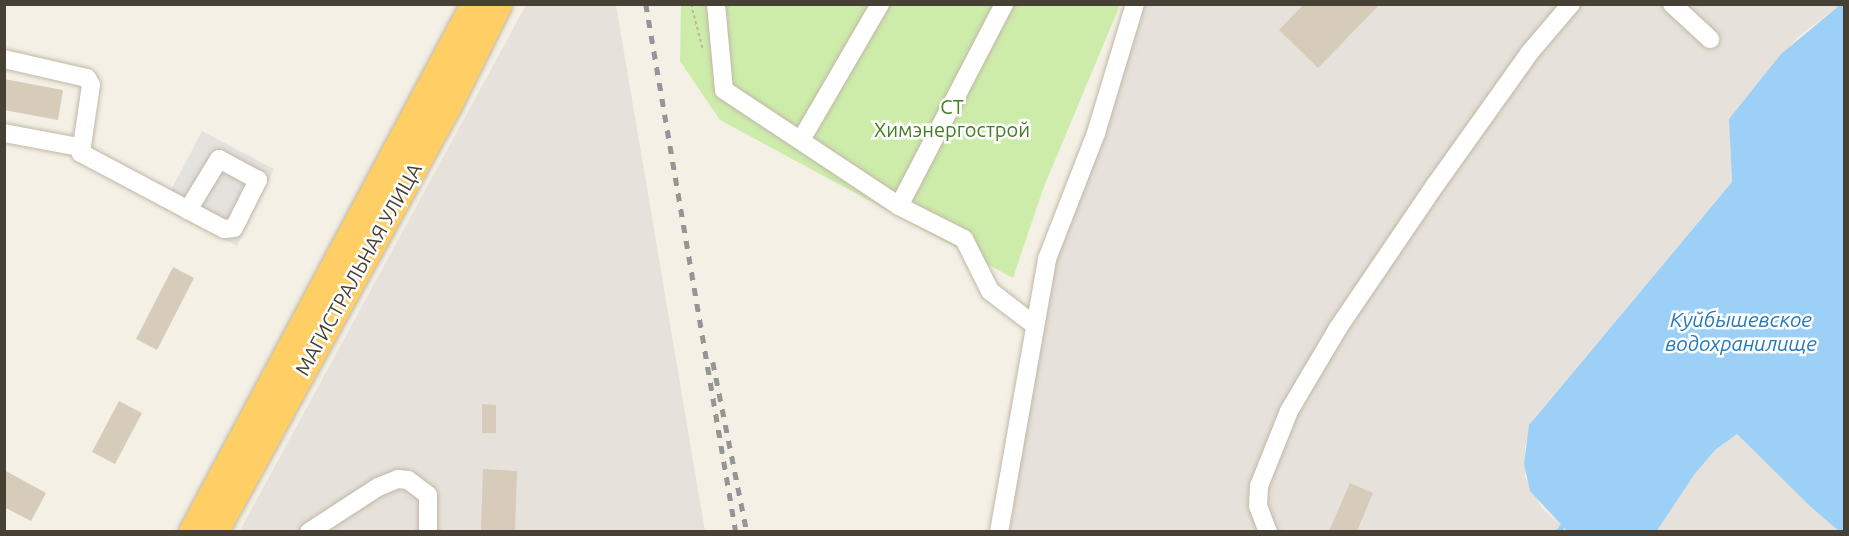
<!DOCTYPE html>
<meta charset="utf-8">
<style>
body{margin:0}
#map{position:relative;width:1849px;height:536px;overflow:hidden;background:#f4f0e5;font-family:Ubuntu,sans-serif}
div>[style]{position:absolute}
.industrial>*{inset:0;background:#e6e1da}
.green>*{inset:0;background:#cdecaa}
.parking>*{inset:0;background:#e4e2de}
.water>*{inset:0;background:#9cd0f6}
.stream>*{height:4.5px;margin:-2.25px;padding:0 2.25px;transform-origin:2.25px;border-radius:2.25px;background:#9cd0f6}
.building>*{inset:0;background:#d6ccb9}
.path>*{height:2px;margin-top:-1px;transform-origin:0;background:repeating-linear-gradient(90deg,#c3b497 0 3px,transparent 0 6px)}
.roads{filter:drop-shadow(0 0 2px #c0b8a7) drop-shadow(0 0 2px #c0b8a7)}
.minor>*{height:18px;margin:-9px;padding:0 9px;transform-origin:9px;border-radius:9px;background:#fff}
.highway>*{height:27px;margin:-13.5px;padding:0 13.5px;transform-origin:13.5px;border-radius:13.5px;background:#ffce65}
.rail>*{height:4.5px;margin-top:-2.25px;transform-origin:0;background:repeating-linear-gradient(90deg,#959595 0 8px,transparent 0 16px)}
span{translate:-50% -50%;white-space:nowrap;text-align:center;line-height:1.15;-webkit-text-stroke:5px #fff;paint-order:stroke}
.park-label{font-size:20px;color:#437d22}
.street-label{font-size:20px;color:#474034}
.water-label{font-size:21px;color:#2479bb;font-style:italic}
.frame{position:absolute;inset:0;border:6px solid #474034;pointer-events:none}
</style>
<div id="map">
<div class="industrial">
<div style="clip-path:polygon(526px 5px,616px 5px,705px 531px,239px 532px)"></div>
<div style="clip-path:polygon(1143px 5px,1840px 5px,1798px 37px,1729px 119px,1732px 182px,1535px 417px,1525px 446px,1525px 477px,1542px 508px,1567px 531px,1010px 532px,1050px 247px)"></div>
<div style="clip-path:polygon(1737px 434px,1743px 437px,1839px 531px,1657px 532px,1694px 475px,1715px 450px)"></div>
</div>
<div class="green">
<div style="clip-path:polygon(681px 5px,1120px 5px,1043px 189px,1013px 278px,720px 120px,680px 61px)"></div>
</div>
<div class="parking">
<div style="clip-path:polygon(202px 131px,274px 169px,237px 246px,162px 207px)"></div>
</div>
<div class="water">
<div style="clip-path:polygon(1840px 5px,1844px 5px,1844px 531px,1839px 531px,1811px 507px,1737px 434px,1715px 450px,1694px 475px,1657px 531px,1567px 531px,1530px 491px,1524px 464px,1529px 425px,1732px 182px,1729px 119px,1781px 54px)"></div>
</div>
<div class="stream">
<div style="left:1558px;top:532px;width:6px;rotate:-59deg"></div>
</div>
<div class="building">
<div style="clip-path:polygon(1304px 4px,1380px 4px,1318px 68px,1279px 30px)"></div>
<div style="clip-path:polygon(4px 79px,63px 90px,58px 120px,4px 110px)"></div>
<div style="clip-path:polygon(173px 267px,194px 278px,157px 350px,136px 339px)"></div>
<div style="clip-path:polygon(119px 401px,142px 413px,115px 464px,92px 452px)"></div>
<div style="clip-path:polygon(482px 404px,496px 405px,496px 433px,482px 433px)"></div>
<div style="clip-path:polygon(483px 469px,517px 471px,515px 531px,481px 531px)"></div>
<div style="clip-path:polygon(4px 470px,46px 493px,31px 521px,4px 507px)"></div>
<div style="clip-path:polygon(1350px 483px,1373px 493px,1357px 531px,1329px 531px)"></div>
</div>
<div class="path">
<div style="left:691px;top:4px;width:48px;rotate:75.4deg"></div>
</div>
<div class="roads">
<div class="minor">
<div style="left:716px;top:4px;width:86px;rotate:84.7deg"></div>
<div style="left:724px;top:90px;width:210px;rotate:33.5deg"></div>
<div style="left:899px;top:206px;width:73px;rotate:26.9deg"></div>
<div style="left:964px;top:239px;width:58px;rotate:63.4deg"></div>
<div style="left:990px;top:291px;width:54px;rotate:37.5deg"></div>
<div style="left:1672px;top:4px;width:52px;rotate:42.6deg"></div>
<div style="left:4px;top:59px;width:85px;rotate:12.9deg"></div>
<div style="left:87px;top:78px;width:8px;rotate:60deg"></div>
<div style="left:91px;top:85px;width:69px;rotate:98.4deg"></div>
<div style="left:81px;top:153px;width:121px;rotate:28deg"></div>
<div style="left:188px;top:210px;width:41px;rotate:27.8deg"></div>
<div style="left:224px;top:229px;width:10px;rotate:-6deg"></div>
<div style="left:234px;top:228px;width:54px;rotate:-63.4deg"></div>
<div style="left:258px;top:180px;width:44px;rotate:-151.7deg"></div>
<div style="left:219px;top:159px;width:60px;rotate:121.3deg"></div>
<div style="left:4px;top:133px;width:76px;rotate:10.6deg"></div>
<div style="left:801px;top:140px;width:157px;rotate:-59.8deg"></div>
<div style="left:899px;top:206px;width:228px;rotate:-62.5deg"></div>
<div style="left:309px;top:532px;width:82px;rotate:-33.1deg"></div>
<div style="left:378px;top:487px;width:22px;rotate:-22deg"></div>
<div style="left:398px;top:479px;width:10px;rotate:6deg"></div>
<div style="left:408px;top:480px;width:25px;rotate:37deg"></div>
<div style="left:428px;top:495px;width:37px;rotate:90deg"></div>
<div style="left:999px;top:532px;width:277px;rotate:-80deg"></div>
<div style="left:1047px;top:259px;width:135px;rotate:-68.7deg"></div>
<div style="left:1096px;top:133px;width:135px;rotate:-73.2deg"></div>
<div style="left:1268px;top:532px;width:28px;rotate:-111deg"></div>
<div style="left:1258px;top:506px;width:20px;rotate:-87deg"></div>
<div style="left:1259px;top:486px;width:81px;rotate:-68.2deg"></div>
<div style="left:1289px;top:411px;width:96px;rotate:-59.4deg"></div>
<div style="left:1338px;top:328px;width:174px;rotate:-55.8deg"></div>
<div style="left:1436px;top:184px;width:163px;rotate:-54.5deg"></div>
<div style="left:1531px;top:51px;width:62px;rotate:-49.6deg"></div>
</div>
<div class="highway">
<div style="left:192px;top:532px;width:599px;rotate:-61.89deg"></div>
<div style="left:214px;top:532px;width:487px;rotate:-61.3deg"></div>
<div style="left:448px;top:105px;width:113px;rotate:-63.7deg"></div>
</div>
</div>
<div class="rail">
<div style="left:646px;top:4px;width:536px;rotate:80.33deg"></div>
<div style="left:713px;top:362px;width:173px;rotate:78.7deg"></div>
</div>
<div class="park-label">
<span style="left:952px;top:118px">СТ<br>Химэнергострой</span>
</div>
<div class="street-label">
<span style="left:358px;top:269px;rotate:-61deg">МАГИСТРАЛЬНАЯ УЛИЦА</span>
</div>
<div class="water-label">
<span style="left:1741px;top:331px">Куйбышевское<br>водохранилище</span>
</div>
<div class="frame"></div>
</div>
